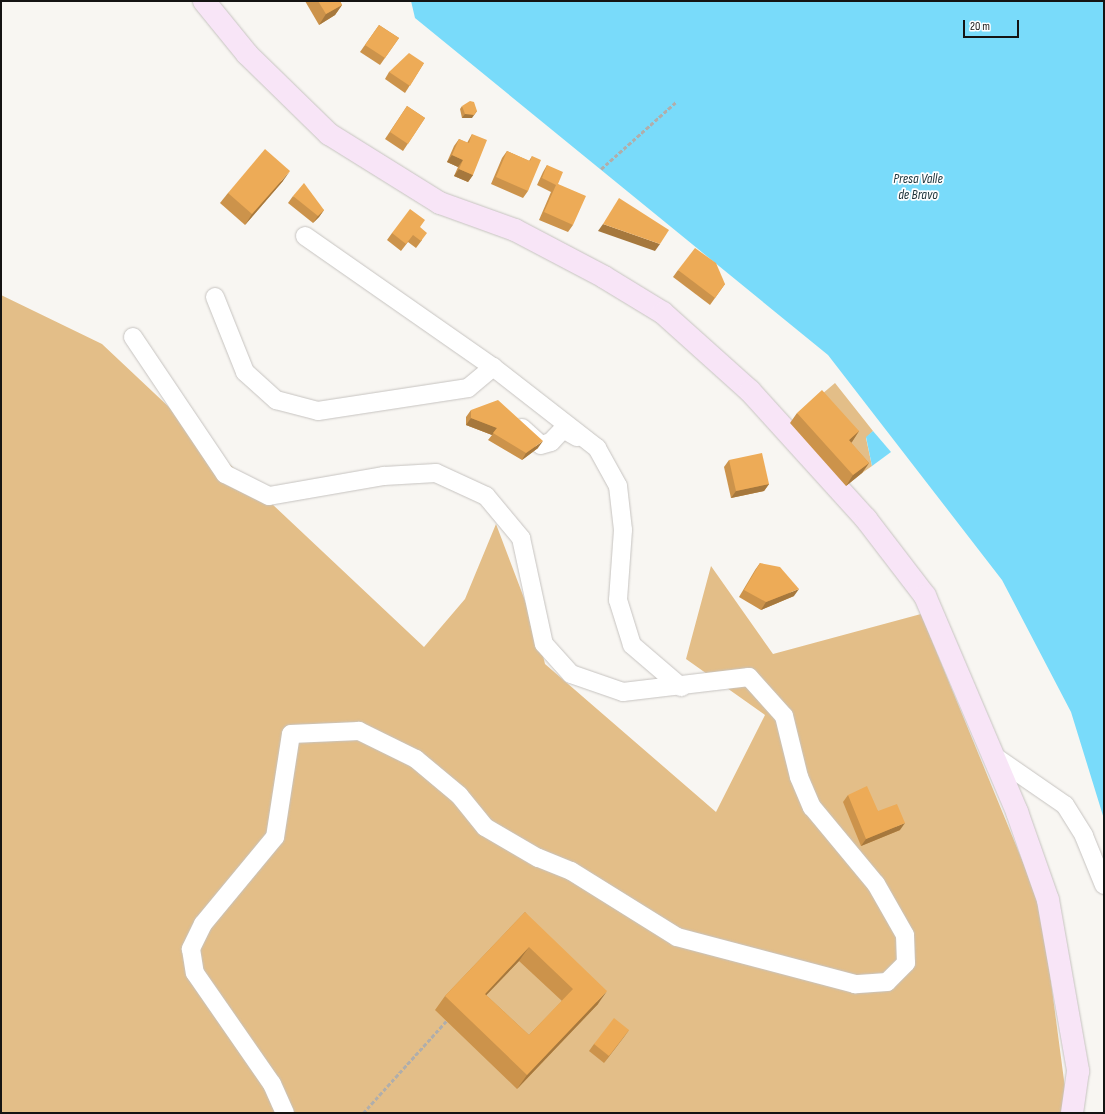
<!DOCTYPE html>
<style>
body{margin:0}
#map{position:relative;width:1105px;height:1114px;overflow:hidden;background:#f8f6f2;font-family:"Sofia Sans Condensed",sans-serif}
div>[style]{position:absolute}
.green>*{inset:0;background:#e3be88}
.water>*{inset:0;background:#79dbfa}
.path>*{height:2.5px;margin-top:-1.25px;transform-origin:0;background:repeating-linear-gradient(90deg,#b0aeab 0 4px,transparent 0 6px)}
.roads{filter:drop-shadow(0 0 1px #c6c3c0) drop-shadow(0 0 1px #c6c3c0)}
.street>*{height:18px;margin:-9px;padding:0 9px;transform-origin:9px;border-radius:9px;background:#fff}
.secondary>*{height:22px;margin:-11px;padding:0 11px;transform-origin:11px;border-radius:11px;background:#f8e5f7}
.wall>*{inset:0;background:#cc934b}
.shaded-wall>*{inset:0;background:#a6783d}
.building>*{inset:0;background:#edab57}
span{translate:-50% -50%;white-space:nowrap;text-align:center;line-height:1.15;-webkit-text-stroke:3.5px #fff;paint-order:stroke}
.water-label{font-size:14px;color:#1b3239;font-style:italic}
.frame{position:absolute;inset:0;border:2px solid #151413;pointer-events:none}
.scale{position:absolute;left:963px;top:20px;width:56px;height:18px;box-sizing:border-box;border:2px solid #151413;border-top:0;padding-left:5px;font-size:12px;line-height:14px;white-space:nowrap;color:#151413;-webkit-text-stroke:3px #fff;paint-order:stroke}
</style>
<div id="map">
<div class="green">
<div style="clip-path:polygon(1px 295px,102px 344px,424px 647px,465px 599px,496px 524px,538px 635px,545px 664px,716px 812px,765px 715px,686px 659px,711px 566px,773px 654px,921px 614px,1041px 906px,1067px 1103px,1060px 1113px,1px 1113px)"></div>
<div style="clip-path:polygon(835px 383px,873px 431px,866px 438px,872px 466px,862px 473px,841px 451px,852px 441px,815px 400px)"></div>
</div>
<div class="water">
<div style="clip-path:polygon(411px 1px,1104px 1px,1104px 819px,1071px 712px,1002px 580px,828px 355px,415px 18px)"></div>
<div style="clip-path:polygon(873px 431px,891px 452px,872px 466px,866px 437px)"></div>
</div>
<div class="path">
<div style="left:601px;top:169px;width:101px;rotate:-41.8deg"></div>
<div style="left:363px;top:1113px;width:124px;rotate:-47.9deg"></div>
</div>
<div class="roads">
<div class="street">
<div style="left:305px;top:236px;width:229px;rotate:34.9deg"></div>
<div style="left:493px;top:367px;width:132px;rotate:37.9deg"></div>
<div style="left:597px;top:448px;width:43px;rotate:61.1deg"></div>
<div style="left:618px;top:486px;width:44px;rotate:83.5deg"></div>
<div style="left:623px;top:530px;width:70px;rotate:94.1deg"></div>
<div style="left:618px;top:600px;width:47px;rotate:72.7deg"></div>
<div style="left:632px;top:645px;width:65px;rotate:40.6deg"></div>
<div style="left:215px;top:297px;width:81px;rotate:68.2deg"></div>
<div style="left:245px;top:372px;width:42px;rotate:42.1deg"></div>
<div style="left:276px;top:400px;width:43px;rotate:14.7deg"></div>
<div style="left:318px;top:411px;width:152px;rotate:-8.7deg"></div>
<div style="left:468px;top:388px;width:33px;rotate:-40deg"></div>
<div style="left:133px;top:337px;width:165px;rotate:56.1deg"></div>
<div style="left:225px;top:474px;width:49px;rotate:26.6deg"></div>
<div style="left:269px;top:496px;width:117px;rotate:-9.9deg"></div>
<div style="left:384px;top:476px;width:52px;rotate:-3.3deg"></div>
<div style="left:436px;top:473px;width:55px;rotate:24.7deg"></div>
<div style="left:486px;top:496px;width:55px;rotate:50.2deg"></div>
<div style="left:521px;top:538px;width:108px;rotate:77.8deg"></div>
<div style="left:544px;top:644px;width:40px;rotate:48deg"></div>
<div style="left:571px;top:674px;width:55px;rotate:19.1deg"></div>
<div style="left:623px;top:692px;width:127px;rotate:-6.8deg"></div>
<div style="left:749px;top:677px;width:52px;rotate:48.1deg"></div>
<div style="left:784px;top:716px;width:63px;rotate:76.2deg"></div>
<div style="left:799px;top:777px;width:33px;rotate:67deg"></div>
<div style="left:812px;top:807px;width:100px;rotate:50.3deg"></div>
<div style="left:876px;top:884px;width:59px;rotate:60.4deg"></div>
<div style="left:905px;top:935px;width:28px;rotate:88deg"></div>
<div style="left:906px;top:963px;width:27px;rotate:135deg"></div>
<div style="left:887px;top:982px;width:32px;rotate:176deg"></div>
<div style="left:855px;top:984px;width:184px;rotate:-165.2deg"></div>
<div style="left:677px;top:937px;width:125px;rotate:-148.1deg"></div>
<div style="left:571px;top:871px;width:35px;rotate:-158deg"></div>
<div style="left:538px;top:858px;width:61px;rotate:-149.7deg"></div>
<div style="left:485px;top:827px;width:41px;rotate:-129.1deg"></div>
<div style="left:459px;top:795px;width:56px;rotate:-140.1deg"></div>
<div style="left:416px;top:759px;width:64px;rotate:-153.8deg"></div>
<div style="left:359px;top:731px;width:68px;rotate:177.5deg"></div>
<div style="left:291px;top:734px;width:104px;rotate:98.8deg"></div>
<div style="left:275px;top:837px;width:113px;rotate:129.6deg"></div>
<div style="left:203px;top:924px;width:28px;rotate:116deg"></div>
<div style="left:191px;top:949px;width:24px;rotate:81deg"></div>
<div style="left:195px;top:973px;width:135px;rotate:55.3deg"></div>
<div style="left:272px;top:1084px;width:32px;rotate:66deg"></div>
<div style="left:522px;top:428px;width:25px;rotate:42deg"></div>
<div style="left:541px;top:445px;width:10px;rotate:-17deg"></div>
<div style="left:551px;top:442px;width:18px;rotate:-47deg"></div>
<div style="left:563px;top:429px;width:16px;rotate:30deg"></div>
<div style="left:991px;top:754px;width:90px;rotate:34.6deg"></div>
<div style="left:1065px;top:805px;width:36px;rotate:58deg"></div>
<div style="left:1084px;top:836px;width:53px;rotate:67.8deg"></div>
</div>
<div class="secondary">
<div style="left:204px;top:1px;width:68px;rotate:50.9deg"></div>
<div style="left:247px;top:54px;width:115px;rotate:44.3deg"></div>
<div style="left:329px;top:134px;width:131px;rotate:31.9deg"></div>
<div style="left:440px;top:203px;width:80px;rotate:19.8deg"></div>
<div style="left:515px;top:230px;width:101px;rotate:27.8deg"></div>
<div style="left:604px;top:277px;width:69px;rotate:31.4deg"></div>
<div style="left:663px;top:313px;width:117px;rotate:41.9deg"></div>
<div style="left:750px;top:391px;width:173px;rotate:47.8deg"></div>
<div style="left:866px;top:519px;width:97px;rotate:52.5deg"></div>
<div style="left:925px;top:596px;width:235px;rotate:66.9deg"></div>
<div style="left:1017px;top:812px;width:93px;rotate:70.6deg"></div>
<div style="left:1048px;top:900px;width:174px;rotate:80deg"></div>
<div style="left:1078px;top:1071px;width:42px;rotate:98.1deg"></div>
</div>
</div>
<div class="wall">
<div style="clip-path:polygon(305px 1px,340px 1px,342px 5px,335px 15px,319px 25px)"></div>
<div style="clip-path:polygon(379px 25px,399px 38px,380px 65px,360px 52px)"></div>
<div style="clip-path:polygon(424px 63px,405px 93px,385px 79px,389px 72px)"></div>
<div style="clip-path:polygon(407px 106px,425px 118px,403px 151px,385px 139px)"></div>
<div style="clip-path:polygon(462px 106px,472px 118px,462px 118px,460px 109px)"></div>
<div style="clip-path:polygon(472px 134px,473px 175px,468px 182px,454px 176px,458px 167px,447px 162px,454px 146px,459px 139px,467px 143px)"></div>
<div style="clip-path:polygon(507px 151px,529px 161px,532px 156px,528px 191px,523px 198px,491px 184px,502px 158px)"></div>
<div style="clip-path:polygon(547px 165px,558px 184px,573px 225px,568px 232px,539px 220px,551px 192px,537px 185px,543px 172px)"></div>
<div style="clip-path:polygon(283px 181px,245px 225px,220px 203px,228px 193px)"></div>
<div style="clip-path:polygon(293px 196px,324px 210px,319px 217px,313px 223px,288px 203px)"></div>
<div style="clip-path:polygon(420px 227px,422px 240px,416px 248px,408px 242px,401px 251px,387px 240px,392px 233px)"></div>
<div style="clip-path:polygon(678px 270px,725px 284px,710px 305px,673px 277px)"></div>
<div style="clip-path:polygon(471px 410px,538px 448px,522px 460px,488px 440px,492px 435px,466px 425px,466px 417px)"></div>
<div style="clip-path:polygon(797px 413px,859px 431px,851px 443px,869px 463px,862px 473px,846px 486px,790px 423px)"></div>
<div style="clip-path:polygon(729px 460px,769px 484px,764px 491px,731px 498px,724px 467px)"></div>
<div style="clip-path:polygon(760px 563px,794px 596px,761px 610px,739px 597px,755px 570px)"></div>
<div style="clip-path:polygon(848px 795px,878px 811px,900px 830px,861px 846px,843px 802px)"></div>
<div style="clip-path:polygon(evenodd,525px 912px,598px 1004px,517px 1089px,435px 1010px,445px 996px,525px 912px,519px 961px,562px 1001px,529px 1035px,486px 995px,519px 961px)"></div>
<div style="clip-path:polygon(629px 1030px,604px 1063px,589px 1051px,594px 1044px)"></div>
</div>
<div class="shaded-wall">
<div style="clip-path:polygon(342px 5px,335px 15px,319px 25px,326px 14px)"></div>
<div style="clip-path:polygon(477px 111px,472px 118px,462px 118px,465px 114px)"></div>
<div style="clip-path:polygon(452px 155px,463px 160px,458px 167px,447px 162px)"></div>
<div style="clip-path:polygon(459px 169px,473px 175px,468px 182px,454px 176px)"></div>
<div style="clip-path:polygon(290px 171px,283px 181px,245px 225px,252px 214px)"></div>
<div style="clip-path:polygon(324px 210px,319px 217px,313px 223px,318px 216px)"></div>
<div style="clip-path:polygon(603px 224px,660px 244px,655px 251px,598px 231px)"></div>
<div style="clip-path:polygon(471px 418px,497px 428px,492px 435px,466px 425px)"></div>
<div style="clip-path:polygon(859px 431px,852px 442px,841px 451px,849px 440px)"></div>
<div style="clip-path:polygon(543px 441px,538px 448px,522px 460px,526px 453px)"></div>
<div style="clip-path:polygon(869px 463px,862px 473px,846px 486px,853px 475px)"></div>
<div style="clip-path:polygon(769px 484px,764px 491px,731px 498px,736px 491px)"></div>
<div style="clip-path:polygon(799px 589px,794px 596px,761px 610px,766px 602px)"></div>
<div style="clip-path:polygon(905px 823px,900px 830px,861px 846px,866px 839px)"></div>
<div style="clip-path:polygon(529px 947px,519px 961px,475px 1007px,485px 994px)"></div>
<div style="clip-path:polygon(607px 991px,598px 1004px,517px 1089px,527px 1075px)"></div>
<div style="clip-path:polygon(629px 1030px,624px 1037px,604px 1063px,609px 1056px)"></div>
</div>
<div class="building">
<div style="clip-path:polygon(318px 1px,340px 1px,342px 5px,326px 14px)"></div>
<div style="clip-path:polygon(379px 25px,399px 38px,385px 58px,365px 45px)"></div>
<div style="clip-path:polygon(409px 53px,424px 63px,410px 86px,389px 72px)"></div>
<div style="clip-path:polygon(470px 101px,474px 102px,477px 111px,474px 115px,465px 114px,462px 106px)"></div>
<div style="clip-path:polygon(407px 106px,425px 118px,408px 144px,390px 132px)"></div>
<div style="clip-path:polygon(472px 134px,487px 140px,473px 175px,459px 169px,463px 160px,452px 155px,459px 139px,469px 143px)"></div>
<div style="clip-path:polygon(265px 149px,290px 171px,252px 214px,228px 193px)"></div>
<div style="clip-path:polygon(507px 151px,530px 161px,532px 156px,541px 160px,528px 191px,496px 177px)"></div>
<div style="clip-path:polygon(547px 165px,563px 172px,558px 184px,586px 196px,573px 225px,544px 212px,556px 185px,542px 178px)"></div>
<div style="clip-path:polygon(304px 183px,324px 210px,318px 216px,293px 196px)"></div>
<div style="clip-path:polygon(619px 198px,669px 230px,660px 244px,603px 224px)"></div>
<div style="clip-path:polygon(410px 209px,425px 220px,420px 227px,427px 233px,421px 241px,413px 235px,406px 244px,392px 233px)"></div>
<div style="clip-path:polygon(695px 248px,716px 263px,725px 284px,715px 298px,678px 270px)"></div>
<div style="clip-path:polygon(822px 390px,859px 431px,849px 440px,869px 463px,853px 475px,797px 413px)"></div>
<div style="clip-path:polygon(498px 400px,543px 441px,526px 453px,493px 433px,497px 428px,471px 418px,471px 410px)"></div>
<div style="clip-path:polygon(762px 453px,769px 484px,736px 491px,729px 460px)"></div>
<div style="clip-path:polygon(760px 563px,780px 567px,799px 589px,766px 602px,744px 590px)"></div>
<div style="clip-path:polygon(867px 786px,878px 811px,897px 804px,905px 823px,866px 839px,848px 795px)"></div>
<div style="clip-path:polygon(evenodd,525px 912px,607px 991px,527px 1075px,445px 996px,525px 912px,529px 947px,573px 989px,529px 1035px,485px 994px,529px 947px)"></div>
<div style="clip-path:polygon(614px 1018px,629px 1030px,609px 1056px,594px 1044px)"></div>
</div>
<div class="water-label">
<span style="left:918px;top:187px">Presa Valle<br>de Bravo</span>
</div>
<div class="frame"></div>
<div class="scale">20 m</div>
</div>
